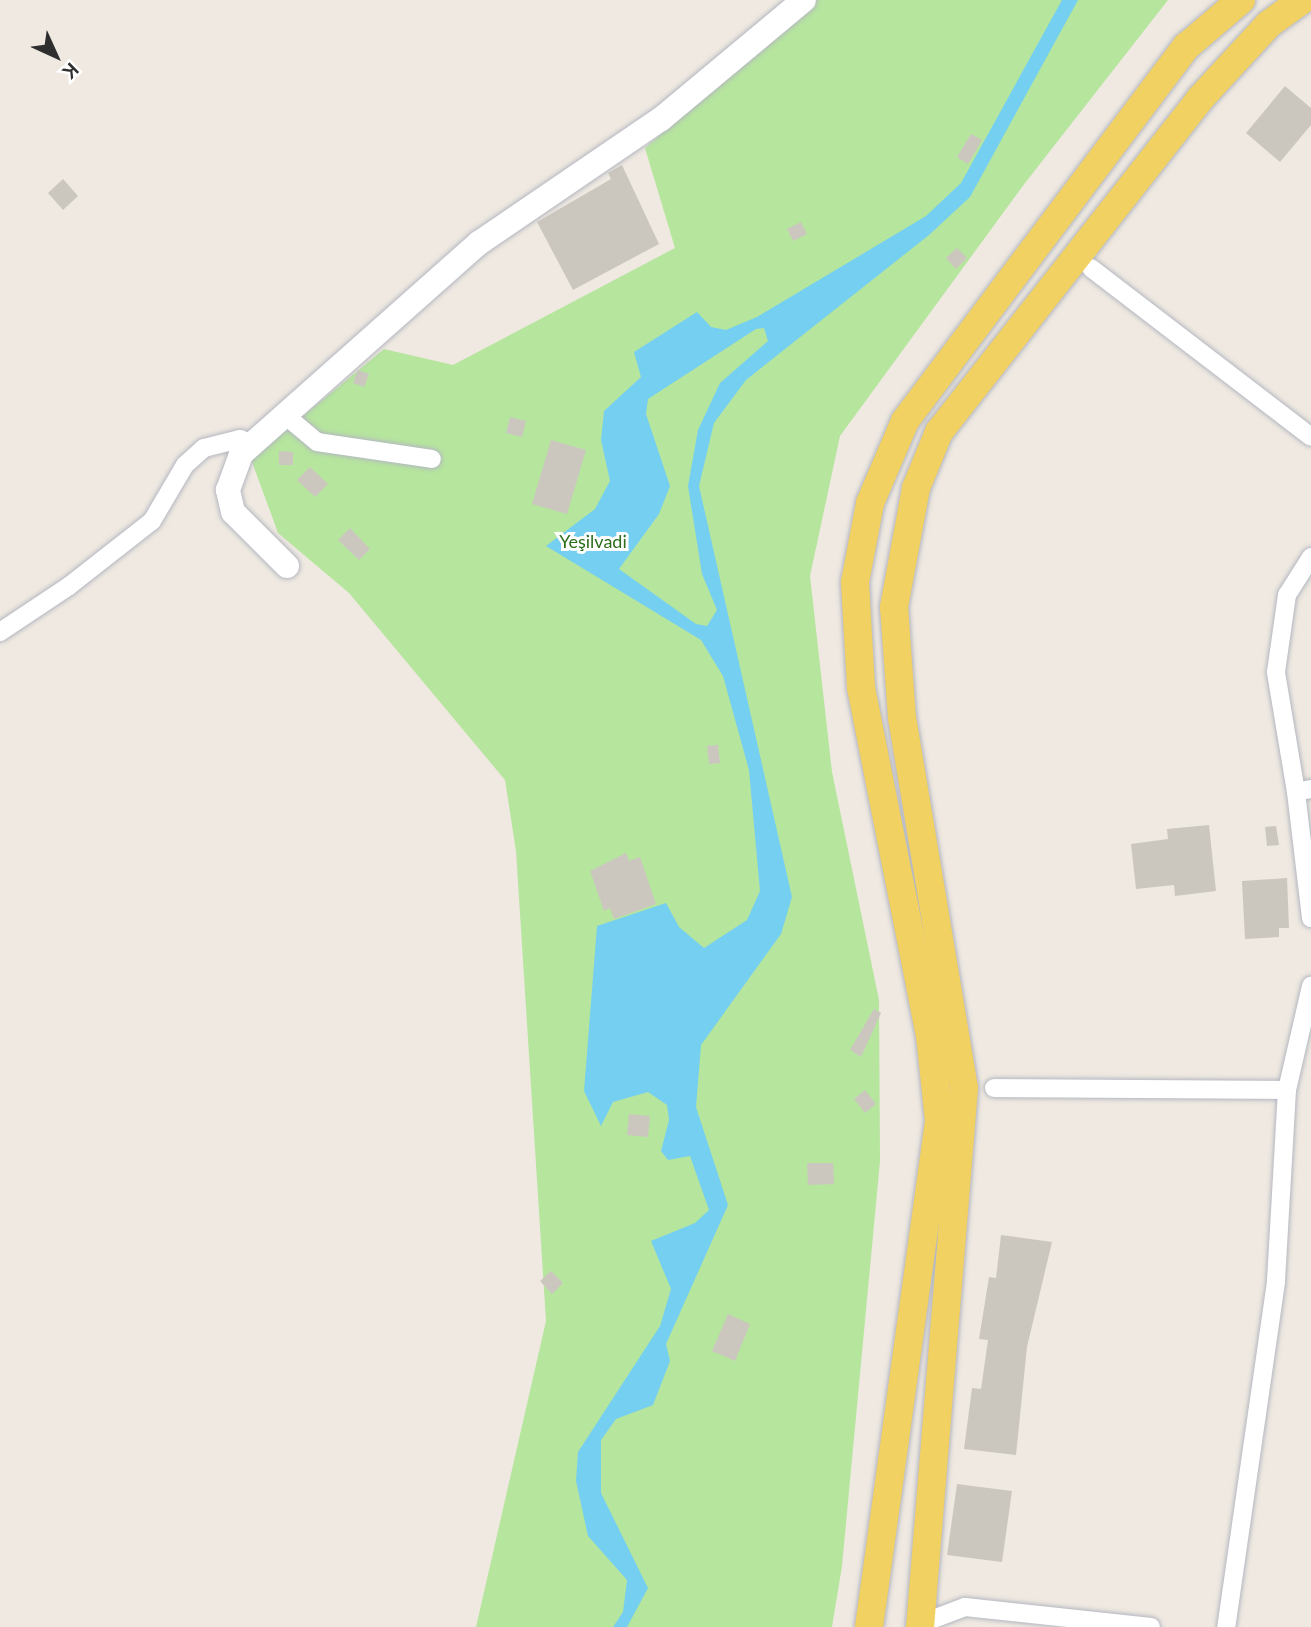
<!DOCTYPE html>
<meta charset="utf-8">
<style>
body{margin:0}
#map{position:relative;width:1311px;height:1627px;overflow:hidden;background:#efe9e1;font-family:Lato,sans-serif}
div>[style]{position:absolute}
.green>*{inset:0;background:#b6e59e}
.water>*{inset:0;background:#75cff0}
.building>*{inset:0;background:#cbc7bf}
.roads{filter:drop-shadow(0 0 2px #b4b7c1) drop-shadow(0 0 2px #b4b7c1)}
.street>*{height:18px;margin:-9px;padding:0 9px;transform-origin:9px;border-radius:9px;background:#fff}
.secondary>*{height:24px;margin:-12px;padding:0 12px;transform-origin:12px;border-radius:12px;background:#fff}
.primary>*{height:28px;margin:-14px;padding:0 14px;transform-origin:14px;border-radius:14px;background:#f2d163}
span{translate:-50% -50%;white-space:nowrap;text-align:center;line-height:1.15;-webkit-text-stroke:6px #fff;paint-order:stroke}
.park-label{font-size:18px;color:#2c6e1b}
.north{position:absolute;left:21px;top:21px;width:70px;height:70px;-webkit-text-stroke:5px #fff;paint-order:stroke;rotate:135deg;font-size:19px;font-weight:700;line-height:28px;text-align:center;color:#2e2e2e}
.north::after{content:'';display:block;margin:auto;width:24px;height:32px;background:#2e2e2e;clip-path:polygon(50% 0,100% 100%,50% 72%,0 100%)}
</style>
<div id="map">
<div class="green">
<div style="clip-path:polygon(816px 0,1168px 0,1025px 183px,840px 436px,810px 576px,832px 772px,879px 1000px,880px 1161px,842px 1566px,832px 1627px,476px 1627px,546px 1321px,516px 851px,505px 780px,349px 593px,278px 533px,251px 459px,384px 349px,453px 365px,675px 248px,645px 148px)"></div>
</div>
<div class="water">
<div style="clip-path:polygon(evenodd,1062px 0,1078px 0,970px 197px,929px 235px,746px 380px,714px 423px,699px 486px,792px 897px,781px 934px,701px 1045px,696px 1107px,728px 1205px,666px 1344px,670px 1361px,653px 1405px,616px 1419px,601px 1440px,601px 1493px,648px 1588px,627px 1627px,613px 1627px,623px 1612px,627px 1580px,588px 1536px,576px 1481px,578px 1452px,660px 1326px,671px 1289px,651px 1241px,695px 1223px,709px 1210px,690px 1156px,668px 1160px,661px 1151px,669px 1120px,667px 1105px,648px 1092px,613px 1102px,601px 1126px,584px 1091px,597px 926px,666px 903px,679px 927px,704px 948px,747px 920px,760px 891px,749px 770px,723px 676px,701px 640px,546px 546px,595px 509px,610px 481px,601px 440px,604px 411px,641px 377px,634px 352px,697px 312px,711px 327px,726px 330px,757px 317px,926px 216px,961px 183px,1062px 0,764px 328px,768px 341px,720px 383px,698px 430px,688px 486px,702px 574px,717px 610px,707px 626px,696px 624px,619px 569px,659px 514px,670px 486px,646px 414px,648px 399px,756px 329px,764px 328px)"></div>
</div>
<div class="building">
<div style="clip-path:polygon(1285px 86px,1311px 108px,1311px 125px,1280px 162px,1246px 133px)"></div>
<div style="clip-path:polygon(971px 134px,982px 140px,968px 164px,957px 157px)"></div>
<div style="clip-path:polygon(622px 165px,659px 244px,573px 290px,537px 222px,611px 179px,608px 173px)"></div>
<div style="clip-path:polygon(63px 179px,78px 196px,63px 210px,48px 193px)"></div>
<div style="clip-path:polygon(801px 222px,807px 234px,793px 241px,787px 229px)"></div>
<div style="clip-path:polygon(957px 248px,967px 258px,956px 269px,946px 258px)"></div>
<div style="clip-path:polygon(358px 370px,369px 374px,364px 387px,353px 383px)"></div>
<div style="clip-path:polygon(510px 417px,526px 421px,522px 437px,506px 433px)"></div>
<div style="clip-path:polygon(551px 440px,586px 450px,567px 514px,532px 504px)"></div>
<div style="clip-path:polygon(279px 451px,293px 452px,293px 465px,279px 465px)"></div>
<div style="clip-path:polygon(310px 467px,328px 484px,315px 497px,297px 480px)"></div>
<div style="clip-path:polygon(350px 528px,370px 549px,359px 560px,338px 540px)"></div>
<div style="clip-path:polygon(718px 745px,720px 763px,709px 764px,707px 746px)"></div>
<div style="clip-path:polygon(1209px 825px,1216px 891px,1175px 896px,1174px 885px,1136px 889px,1131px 844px,1168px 839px,1167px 829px)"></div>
<div style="clip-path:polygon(1276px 826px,1279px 845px,1267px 846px,1265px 827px)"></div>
<div style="clip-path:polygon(626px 853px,629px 861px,640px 857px,656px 904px,614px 919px,610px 908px,604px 911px,590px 871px)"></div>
<div style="clip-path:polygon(1287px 878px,1289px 928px,1279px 928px,1279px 937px,1245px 939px,1242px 881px)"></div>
<div style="clip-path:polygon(874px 1009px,881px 1013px,861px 1057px,850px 1050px)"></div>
<div style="clip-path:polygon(865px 1090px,876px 1104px,865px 1113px,854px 1099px)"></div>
<div style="clip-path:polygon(629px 1114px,650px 1116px,648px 1137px,627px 1135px)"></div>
<div style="clip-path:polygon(807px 1163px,833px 1163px,834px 1184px,808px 1185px)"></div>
<div style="clip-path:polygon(1001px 1235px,1052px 1242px,1027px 1347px,1016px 1455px,964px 1449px,972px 1388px,981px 1389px,988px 1340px,979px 1339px,989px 1277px,996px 1278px)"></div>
<div style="clip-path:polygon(551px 1271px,563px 1283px,552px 1294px,540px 1281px)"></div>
<div style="clip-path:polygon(728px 1314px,750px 1324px,735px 1361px,712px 1351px)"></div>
<div style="clip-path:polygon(957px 1484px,1012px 1491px,1002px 1562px,947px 1555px)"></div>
</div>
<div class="roads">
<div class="street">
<div style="left:1091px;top:268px;width:277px;rotate:37.5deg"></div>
<div style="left:286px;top:416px;width:40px;rotate:40deg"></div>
<div style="left:317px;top:442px;width:116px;rotate:8.4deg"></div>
<div style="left:0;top:632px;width:83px;rotate:-33.7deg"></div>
<div style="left:69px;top:586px;width:105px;rotate:-38.1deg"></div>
<div style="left:152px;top:521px;width:65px;rotate:-59.5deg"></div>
<div style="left:185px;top:465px;width:25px;rotate:-42deg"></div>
<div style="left:204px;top:448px;width:37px;rotate:-14deg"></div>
<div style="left:240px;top:439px;width:14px;rotate:21deg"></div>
<div style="left:1311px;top:789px;width:15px;rotate:169deg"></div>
<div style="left:1296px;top:792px;width:127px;rotate:83.2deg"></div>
<div style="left:1296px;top:792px;width:122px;rotate:-99.5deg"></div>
<div style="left:1276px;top:672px;width:78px;rotate:-81.9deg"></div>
<div style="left:1287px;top:595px;width:45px;rotate:-57.7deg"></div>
<div style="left:994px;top:1088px;width:293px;rotate:0.4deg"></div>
<div style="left:1287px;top:1090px;width:192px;rotate:93.3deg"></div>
<div style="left:1276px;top:1282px;width:349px;rotate:98.2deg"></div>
<div style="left:1287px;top:1090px;width:107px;rotate:-77deg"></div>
<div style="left:920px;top:1624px;width:48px;rotate:-20.7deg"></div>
<div style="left:965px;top:1607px;width:187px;rotate:6.1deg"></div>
</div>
<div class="secondary">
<div style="left:287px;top:566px;width:76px;rotate:-135deg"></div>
<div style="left:233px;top:512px;width:23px;rotate:-103deg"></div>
<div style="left:228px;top:490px;width:38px;rotate:-70deg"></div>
<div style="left:241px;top:454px;width:318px;rotate:-41.6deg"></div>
<div style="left:479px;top:243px;width:220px;rotate:-34.3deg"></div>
<div style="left:661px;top:119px;width:186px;rotate:-39.8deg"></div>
</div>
<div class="primary">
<div style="left:869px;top:1627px;width:511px;rotate:-82.12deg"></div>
<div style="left:939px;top:1121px;width:85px;rotate:-96deg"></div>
<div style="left:930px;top:1036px;width:356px;rotate:-101.2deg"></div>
<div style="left:861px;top:687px;width:105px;rotate:-93.3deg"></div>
<div style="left:855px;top:582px;width:80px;rotate:-79.2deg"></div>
<div style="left:870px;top:503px;width:89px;rotate:-66.9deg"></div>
<div style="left:905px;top:421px;width:469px;rotate:-53.1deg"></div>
<div style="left:1187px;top:46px;width:71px;rotate:-40.4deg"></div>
<div style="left:920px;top:1627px;width:541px;rotate:-85.33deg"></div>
<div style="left:964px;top:1088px;width:375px;rotate:-99.5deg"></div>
<div style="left:902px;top:718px;width:111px;rotate:-94.1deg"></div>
<div style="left:894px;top:607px;width:121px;rotate:-79.5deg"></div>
<div style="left:916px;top:488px;width:61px;rotate:-67.7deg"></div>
<div style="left:939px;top:432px;width:422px;rotate:-51.9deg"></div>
<div style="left:1199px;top:100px;width:103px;rotate:-47.4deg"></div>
<div style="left:1269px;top:24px;width:41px;rotate:-36deg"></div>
</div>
</div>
<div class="park-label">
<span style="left:593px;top:541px">Yeşilvadi</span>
</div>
<div class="north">K</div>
</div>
